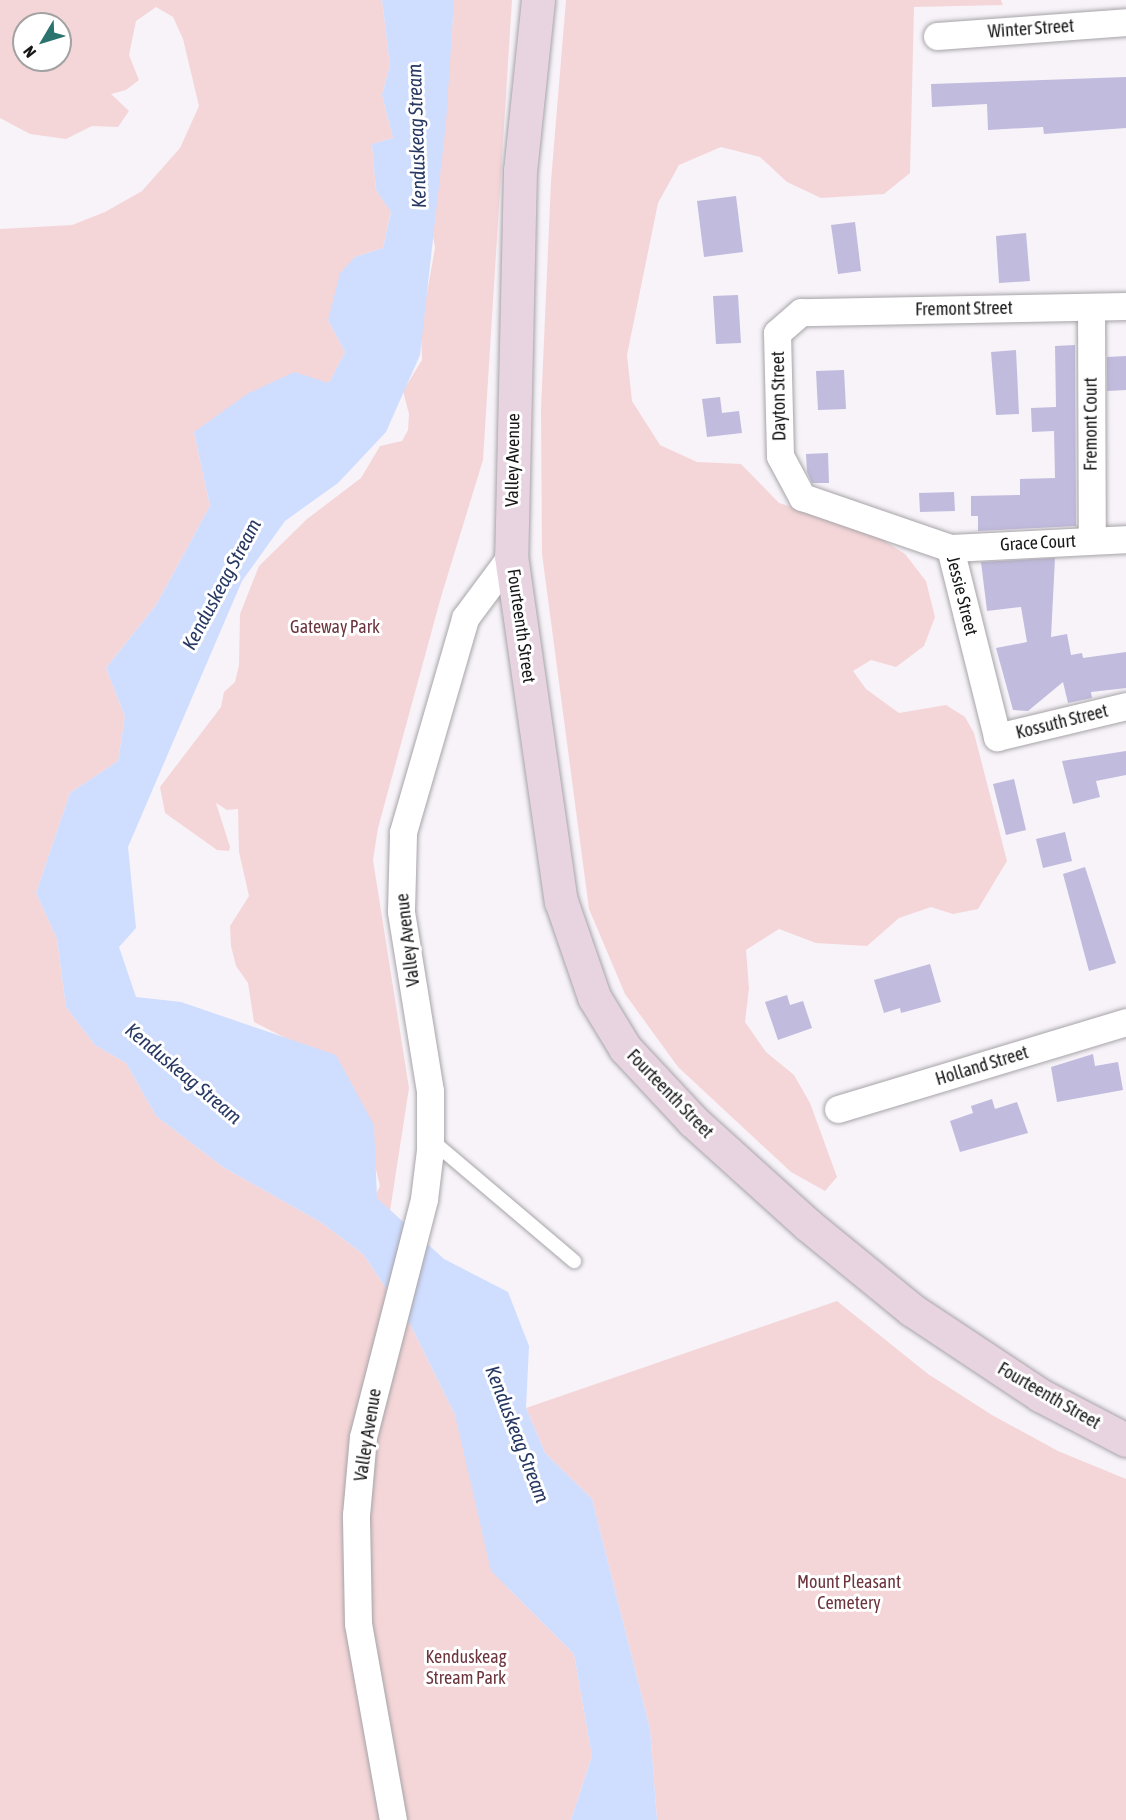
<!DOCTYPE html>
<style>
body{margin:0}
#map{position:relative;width:1126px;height:1820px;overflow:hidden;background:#f7f3f9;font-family:"Asap Condensed",sans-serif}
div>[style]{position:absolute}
.green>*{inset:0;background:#f5d6d8}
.water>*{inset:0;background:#cfddff}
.building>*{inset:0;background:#c1bbde}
.roads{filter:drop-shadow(0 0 2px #a7a4a8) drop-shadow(0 0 2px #a7a4a8)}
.lane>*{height:14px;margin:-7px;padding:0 7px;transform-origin:7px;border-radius:7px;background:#fff}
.street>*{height:27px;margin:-13.5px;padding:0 13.5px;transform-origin:13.5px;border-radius:13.5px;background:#fff}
.secondary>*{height:33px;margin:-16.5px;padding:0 16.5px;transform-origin:16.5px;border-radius:16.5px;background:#e8d4e0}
span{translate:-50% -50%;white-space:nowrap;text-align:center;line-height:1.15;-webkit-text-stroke:6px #fff;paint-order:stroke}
.street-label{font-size:18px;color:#171618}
.park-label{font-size:18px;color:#6c343d}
.water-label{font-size:20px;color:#273863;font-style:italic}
.north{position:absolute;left:12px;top:12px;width:60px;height:60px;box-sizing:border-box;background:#fff;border:2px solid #a2a2a3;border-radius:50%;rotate:232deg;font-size:16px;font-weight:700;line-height:24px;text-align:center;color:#171618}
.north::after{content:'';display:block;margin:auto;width:21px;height:27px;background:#2b736e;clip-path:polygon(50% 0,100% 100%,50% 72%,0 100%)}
</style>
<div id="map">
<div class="green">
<div style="clip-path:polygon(evenodd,0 0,382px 0,390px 65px,382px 95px,393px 138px,372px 144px,376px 190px,391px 211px,383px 248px,355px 257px,328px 320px,345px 352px,329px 383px,194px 432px,210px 506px,156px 605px,106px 668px,125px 717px,118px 761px,70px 793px,36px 893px,57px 939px,66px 1007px,95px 1045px,126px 1063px,156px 1116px,223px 1167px,322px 1223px,363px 1254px,409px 1322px,455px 1415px,506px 1586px,574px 1654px,592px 1756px,571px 1820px,0 1820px,0 229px,72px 225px,105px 212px,142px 191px,180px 148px,199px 106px,183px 39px,173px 17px,156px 7px,136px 21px,129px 55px,139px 80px,126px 90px,111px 94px,129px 111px,118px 127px,92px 126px,66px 139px,30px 134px,0 118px,0 0,24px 24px,60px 24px,60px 60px,24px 60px,24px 24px)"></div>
<div style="clip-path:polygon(448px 0,512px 0,483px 460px,441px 597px,378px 828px,373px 860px,409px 1088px,390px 1211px,373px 1200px,380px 1186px,359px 1100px,342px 1067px,254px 1022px,248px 983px,236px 966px,231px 946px,230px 926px,249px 896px,239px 852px,238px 809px,227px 810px,216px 803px,230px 847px,229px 851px,217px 850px,165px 813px,160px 787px,221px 707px,224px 692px,235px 682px,239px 665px,240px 614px,259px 566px,307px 519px,361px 478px,380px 446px,402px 441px,408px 430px,409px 414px,403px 391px,422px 360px,420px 307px,426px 298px,435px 248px,433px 236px,453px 17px)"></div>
<div style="clip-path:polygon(566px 0,1001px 0,1003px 5px,914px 7px,910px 173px,884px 194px,821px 198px,787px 182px,760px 157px,721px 147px,679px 165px,658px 203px,627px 355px,632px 401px,660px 445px,697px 462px,741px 464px,779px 503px,871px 532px,905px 554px,926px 581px,935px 617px,924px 646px,896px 667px,871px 660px,853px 671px,866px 689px,899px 713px,946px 705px,965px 717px,974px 733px,1007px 861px,978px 909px,953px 914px,931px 907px,899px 918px,867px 946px,816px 943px,779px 929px,746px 950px,749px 988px,745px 1022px,766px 1052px,794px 1075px,810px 1103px,837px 1177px,825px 1191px,791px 1172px,678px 1067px,625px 994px,589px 909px,542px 554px,541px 409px,551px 181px)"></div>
<div style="clip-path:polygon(837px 1301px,928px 1374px,992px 1415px,1058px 1451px,1126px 1479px,1126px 1820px,657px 1820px,650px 1729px,592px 1499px,545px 1453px,526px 1408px)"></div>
</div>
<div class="water">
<div style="clip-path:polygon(382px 0,454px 0,446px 123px,420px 355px,386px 432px,338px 483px,285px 521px,242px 581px,128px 847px,136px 928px,119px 947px,136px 997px,181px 1002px,336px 1055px,374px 1125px,377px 1198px,444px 1259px,508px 1292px,529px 1346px,526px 1408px,545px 1453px,592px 1499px,650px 1729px,657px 1820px,571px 1820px,592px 1756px,574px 1654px,491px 1571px,455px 1415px,409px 1322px,363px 1254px,322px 1223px,223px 1167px,156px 1116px,126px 1063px,95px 1045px,66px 1007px,57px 939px,36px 893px,70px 793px,118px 761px,125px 717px,106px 668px,156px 605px,210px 506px,194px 432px,247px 394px,294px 372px,329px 383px,345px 352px,328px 320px,340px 273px,355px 257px,383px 248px,391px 212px,376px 190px,372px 144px,393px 138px,382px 95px,390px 65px)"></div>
</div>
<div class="building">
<div style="clip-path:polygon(1126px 77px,1126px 128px,1044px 134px,1043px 127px,988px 130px,987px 104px,932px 107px,931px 84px)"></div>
<div style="clip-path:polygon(736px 196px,743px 252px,704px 257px,697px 201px)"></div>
<div style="clip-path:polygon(855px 222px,861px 271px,838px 274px,831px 225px)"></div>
<div style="clip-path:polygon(1026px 233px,1030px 281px,999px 283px,996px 236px)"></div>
<div style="clip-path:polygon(738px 295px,741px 343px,716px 344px,713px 296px)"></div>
<div style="clip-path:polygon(1075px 345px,1076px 526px,978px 531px,978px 516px,971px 516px,971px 496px,1020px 495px,1020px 479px,1055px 478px,1054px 431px,1032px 432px,1031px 408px,1056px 407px,1055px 346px)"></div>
<div style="clip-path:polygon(1016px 350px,1019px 414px,996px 415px,991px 352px)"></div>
<div style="clip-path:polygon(1126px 356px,1126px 390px,1107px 391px,1107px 357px)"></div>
<div style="clip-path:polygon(844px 370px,846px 409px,818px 410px,816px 371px)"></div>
<div style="clip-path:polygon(720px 397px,722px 413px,739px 411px,742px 433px,707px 437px,702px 399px)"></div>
<div style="clip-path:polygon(828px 453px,829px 483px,812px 483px,807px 472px,806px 454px)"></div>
<div style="clip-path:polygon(954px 492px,955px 511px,920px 512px,919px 493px)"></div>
<div style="clip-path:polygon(1055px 558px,1051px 637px,1067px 634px,1071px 655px,1082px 653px,1083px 658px,1126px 652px,1126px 688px,1091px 692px,1092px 698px,1068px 703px,1063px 682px,1028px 711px,1013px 710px,996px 648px,1027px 642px,1021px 607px,987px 611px,981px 562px)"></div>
<div style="clip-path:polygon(1126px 751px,1126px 775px,1096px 781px,1100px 797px,1073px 804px,1062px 761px)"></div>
<div style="clip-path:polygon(1014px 779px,1026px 830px,1006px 835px,993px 784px)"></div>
<div style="clip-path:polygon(1065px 832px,1072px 861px,1043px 868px,1036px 839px)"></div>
<div style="clip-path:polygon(1085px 867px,1116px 963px,1089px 971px,1063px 874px)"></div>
<div style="clip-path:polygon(930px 964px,941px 1002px,901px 1013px,900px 1008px,884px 1013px,874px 980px)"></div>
<div style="clip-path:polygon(787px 995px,790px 1005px,803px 1001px,812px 1028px,778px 1040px,765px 1002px)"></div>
<div style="clip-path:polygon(1093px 1054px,1095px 1066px,1118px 1062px,1123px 1090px,1057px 1102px,1051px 1067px)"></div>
<div style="clip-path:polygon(992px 1099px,995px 1109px,1017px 1102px,1028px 1133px,960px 1152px,950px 1121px,973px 1113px,971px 1106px)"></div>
</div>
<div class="roads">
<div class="lane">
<div style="left:430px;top:1139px;width:189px;rotate:40.3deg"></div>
</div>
<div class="street">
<div style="left:937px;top:36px;width:190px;rotate:-4.2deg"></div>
<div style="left:1126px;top:306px;width:325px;rotate:178.9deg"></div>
<div style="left:801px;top:312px;width:32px;rotate:139deg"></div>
<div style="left:777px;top:333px;width:123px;rotate:88.6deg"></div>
<div style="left:780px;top:456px;width:47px;rotate:61.8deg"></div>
<div style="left:802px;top:497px;width:157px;rotate:19deg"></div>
<div style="left:950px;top:548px;width:195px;rotate:76deg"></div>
<div style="left:997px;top:737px;width:133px;rotate:-13.5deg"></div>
<div style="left:1091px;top:308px;width:232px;rotate:89.8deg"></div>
<div style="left:950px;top:548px;width:176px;rotate:-2.9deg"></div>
<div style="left:838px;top:1109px;width:301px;rotate:-16.8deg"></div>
<div style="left:393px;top:1820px;width:200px;rotate:-100.1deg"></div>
<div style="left:358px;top:1623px;width:108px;rotate:-91.1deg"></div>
<div style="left:356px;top:1515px;width:78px;rotate:-84.9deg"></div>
<div style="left:363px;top:1437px;width:246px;rotate:-75.6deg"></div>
<div style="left:424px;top:1199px;width:49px;rotate:-83deg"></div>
<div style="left:430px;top:1150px;width:59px;rotate:-90deg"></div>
<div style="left:430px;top:1091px;width:182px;rotate:-99.2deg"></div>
<div style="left:401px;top:911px;width:79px;rotate:-88.5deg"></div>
<div style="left:403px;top:832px;width:223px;rotate:-73.8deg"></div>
<div style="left:465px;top:618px;width:77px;rotate:-53.4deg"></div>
</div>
<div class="secondary">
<div style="left:538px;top:0;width:171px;rotate:96deg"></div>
<div style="left:520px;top:170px;width:386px;rotate:91.3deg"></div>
<div style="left:511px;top:556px;width:349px;rotate:81.8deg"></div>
<div style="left:561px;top:901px;width:102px;rotate:71deg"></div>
<div style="left:594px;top:997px;width:60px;rotate:58.7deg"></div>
<div style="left:625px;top:1048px;width:100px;rotate:47deg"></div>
<div style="left:693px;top:1121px;width:155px;rotate:42.1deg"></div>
<div style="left:808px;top:1225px;width:134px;rotate:39.3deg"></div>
<div style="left:912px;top:1310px;width:154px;rotate:33.6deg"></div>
<div style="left:1040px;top:1395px;width:97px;rotate:27.6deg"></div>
</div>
</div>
<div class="street-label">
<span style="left:1031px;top:29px;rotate:-4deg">Winter Street</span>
<span style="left:964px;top:309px;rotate:-1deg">Fremont Street</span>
<span style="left:779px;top:396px;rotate:-91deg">Dayton Street</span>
<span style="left:1091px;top:424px;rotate:-90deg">Fremont Court</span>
<span style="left:513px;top:460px;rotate:-89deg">Valley Avenue</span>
<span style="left:1038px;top:543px;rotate:-3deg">Grace Court</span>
<span style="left:962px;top:596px;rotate:76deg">Jessie Street</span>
<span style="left:521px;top:626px;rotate:82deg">Fourteenth Street</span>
<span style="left:1062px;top:722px;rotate:-14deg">Kossuth Street</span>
<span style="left:408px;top:940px;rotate:-97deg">Valley Avenue</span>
<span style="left:982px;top:1066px;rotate:-17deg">Holland Street</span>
<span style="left:670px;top:1094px;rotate:46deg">Fourteenth Street</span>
<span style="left:1049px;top:1396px;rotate:30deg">Fourteenth Street</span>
<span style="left:368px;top:1435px;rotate:-81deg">Valley Avenue</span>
</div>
<div class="park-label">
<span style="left:335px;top:627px">Gateway Park</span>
<span style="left:849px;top:1593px">Mount Pleasant<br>Cemetery</span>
<span style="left:466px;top:1668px">Kenduskeag<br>Stream Park</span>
</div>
<div class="water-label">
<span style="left:416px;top:136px;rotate:-92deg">Kenduskeag Stream</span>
<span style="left:221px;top:584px;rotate:-62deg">Kenduskeag Stream</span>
<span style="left:184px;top:1073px;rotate:40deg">Kenduskeag Stream</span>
<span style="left:518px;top:1434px;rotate:69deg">Kenduskeag Stream</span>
</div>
<div class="north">N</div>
</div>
